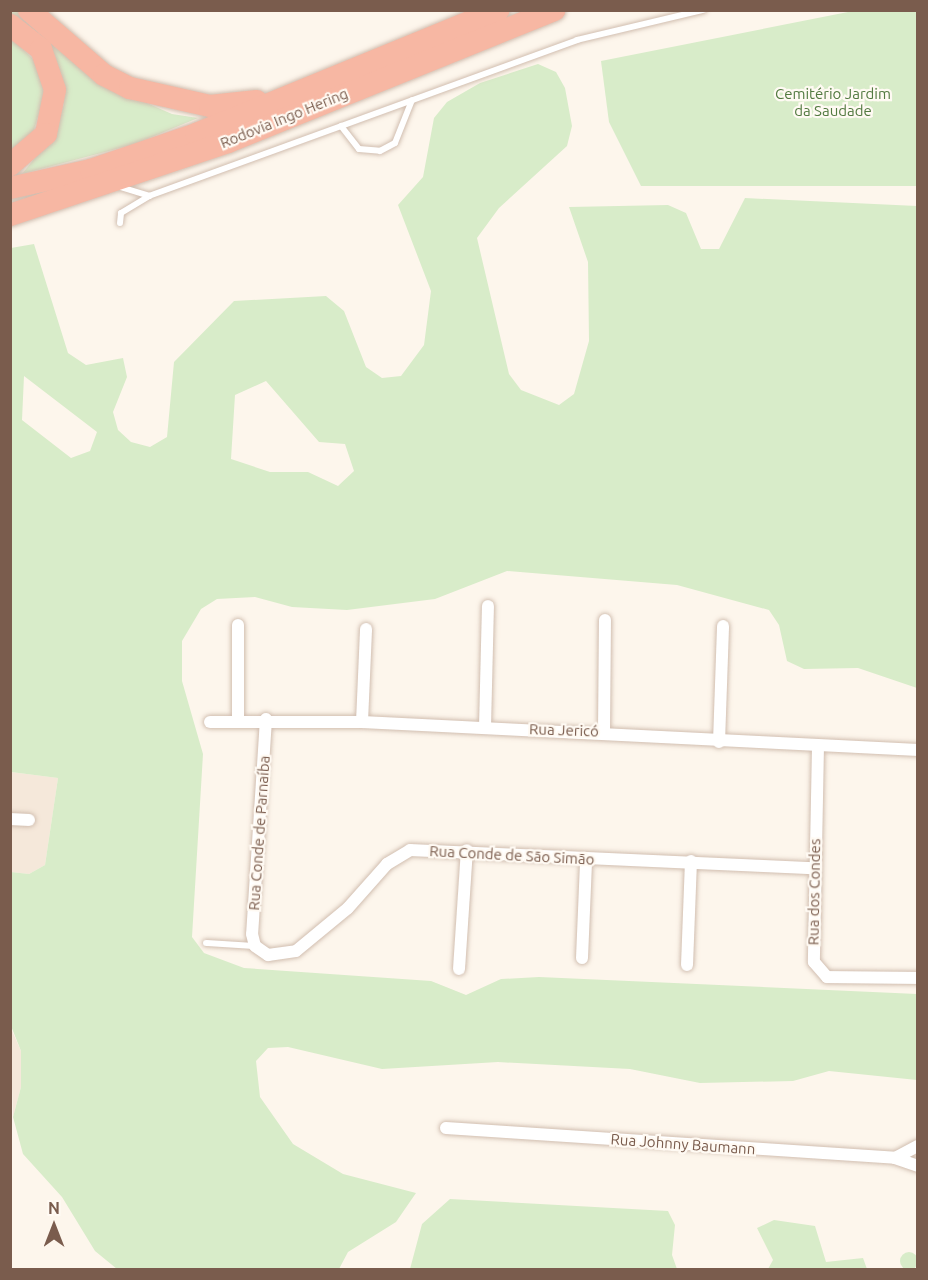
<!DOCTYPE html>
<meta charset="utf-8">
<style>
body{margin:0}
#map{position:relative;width:928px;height:1280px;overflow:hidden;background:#fdf6ec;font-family:Ubuntu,sans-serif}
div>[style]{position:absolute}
.residential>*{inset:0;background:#f5e8da}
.green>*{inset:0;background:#d8ecc9}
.round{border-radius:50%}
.roads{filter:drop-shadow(0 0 2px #d1beb0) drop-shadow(0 0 2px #d1beb0)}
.lane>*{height:6px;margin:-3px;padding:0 3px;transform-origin:3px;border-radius:3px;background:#fff}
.street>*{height:12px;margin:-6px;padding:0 6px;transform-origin:6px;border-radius:6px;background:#fff}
.highway>*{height:22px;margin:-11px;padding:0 11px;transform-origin:11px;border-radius:11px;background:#f7b7a3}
span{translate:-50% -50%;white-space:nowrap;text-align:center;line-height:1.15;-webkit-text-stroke:4.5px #fffaf3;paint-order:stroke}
.park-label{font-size:15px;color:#537a41}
.street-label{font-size:15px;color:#7a5c4d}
.frame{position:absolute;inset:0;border:12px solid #7a5c4d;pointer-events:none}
.north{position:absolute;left:24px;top:1196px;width:60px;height:60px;-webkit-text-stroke:4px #fffaf3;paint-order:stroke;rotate:0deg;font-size:16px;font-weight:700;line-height:24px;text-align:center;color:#7a5c4d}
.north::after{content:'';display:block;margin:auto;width:21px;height:27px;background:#7a5c4d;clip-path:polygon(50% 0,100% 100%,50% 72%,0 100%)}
</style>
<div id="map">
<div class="residential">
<div style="clip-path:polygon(11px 772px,58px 778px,45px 865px,29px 874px,11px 872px)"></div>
<div style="clip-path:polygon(10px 1026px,21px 1051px,21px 1087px,13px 1117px)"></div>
</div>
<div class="green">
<div style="clip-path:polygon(10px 11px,18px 11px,108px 86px,172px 114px,198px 118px,135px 144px,22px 174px,54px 134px,64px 104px)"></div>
<div style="clip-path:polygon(853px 11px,917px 11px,917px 186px,641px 186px,609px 122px,601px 61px)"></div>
<div style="clip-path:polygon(10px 36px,43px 69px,44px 97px,33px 133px,10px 156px)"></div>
<div style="clip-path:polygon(evenodd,538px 64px,556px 72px,565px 88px,572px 126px,567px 146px,499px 208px,477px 238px,509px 374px,521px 390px,559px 405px,574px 394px,589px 341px,588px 262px,569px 207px,668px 205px,686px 213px,701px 249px,719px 249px,745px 198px,917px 206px,917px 688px,858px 668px,804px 669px,787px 661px,779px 625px,769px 610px,677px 585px,507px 571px,435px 599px,347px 610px,292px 607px,255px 597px,217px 599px,201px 609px,182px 641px,182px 681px,203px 754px,192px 937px,204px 953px,244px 968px,431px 981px,466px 995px,501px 979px,539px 977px,917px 994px,917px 1080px,829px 1071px,793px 1081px,700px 1083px,630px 1069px,498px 1062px,382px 1069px,288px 1047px,268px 1048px,256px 1061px,260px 1097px,293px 1144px,343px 1174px,416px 1193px,396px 1222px,348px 1252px,339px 1269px,117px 1269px,95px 1251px,62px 1197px,23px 1154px,13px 1117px,21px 1087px,21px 1051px,11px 1026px,11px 872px,29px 874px,45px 865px,58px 778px,11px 772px,11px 248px,34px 244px,68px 353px,86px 365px,123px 358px,127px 377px,113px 412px,118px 430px,131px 442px,150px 447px,167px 437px,174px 362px,234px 301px,326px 296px,344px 311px,366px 367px,382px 378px,401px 376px,424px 345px,431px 291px,398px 205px,423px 177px,434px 118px,447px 102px,480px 83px,538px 64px,24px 376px,97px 432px,90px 451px,71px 458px,22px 420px,24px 376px,538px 64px,266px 381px,319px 442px,345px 444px,354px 471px,338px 486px,308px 472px,270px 472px,231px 459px,235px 395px,266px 381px)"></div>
<div style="clip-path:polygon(450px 1199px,668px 1211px,675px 1225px,672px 1255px,677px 1269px,410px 1269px,422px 1224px)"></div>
<div style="clip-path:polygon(774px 1220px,815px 1226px,826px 1262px,863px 1258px,867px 1269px,768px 1269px,773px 1260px,757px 1228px)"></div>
<div class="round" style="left:900px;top:1252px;width:18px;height:18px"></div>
</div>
<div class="roads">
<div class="lane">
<div style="left:341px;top:126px;width:29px;rotate:52deg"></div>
<div style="left:359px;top:149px;width:21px;rotate:5deg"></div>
<div style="left:380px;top:151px;width:17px;rotate:-28deg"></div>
<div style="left:395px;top:143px;width:46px;rotate:-68.4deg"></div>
<div style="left:117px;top:186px;width:34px;rotate:17deg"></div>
<div style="left:120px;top:223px;width:10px;rotate:-84deg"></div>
<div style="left:121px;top:213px;width:33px;rotate:-31deg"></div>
<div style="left:149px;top:196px;width:456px;rotate:-20deg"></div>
<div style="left:577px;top:40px;width:130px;rotate:-13.4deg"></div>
<div style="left:206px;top:943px;width:49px;rotate:3.5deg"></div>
</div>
<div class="street">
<div style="left:238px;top:625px;width:95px;rotate:90deg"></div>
<div style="left:266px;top:719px;width:215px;rotate:93.7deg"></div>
<div style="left:252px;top:934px;width:12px;rotate:76deg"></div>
<div style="left:255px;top:946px;width:16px;rotate:35deg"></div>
<div style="left:268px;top:955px;width:28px;rotate:-8deg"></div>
<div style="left:296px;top:951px;width:67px;rotate:-39.6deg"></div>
<div style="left:348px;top:908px;width:59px;rotate:-48.4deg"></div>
<div style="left:387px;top:864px;width:27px;rotate:-31deg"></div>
<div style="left:410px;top:850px;width:403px;rotate:2.6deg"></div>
<div style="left:210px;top:722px;width:152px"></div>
<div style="left:362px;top:722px;width:557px;rotate:2.88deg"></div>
<div style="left:362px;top:722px;width:93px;rotate:-87.5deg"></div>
<div style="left:485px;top:727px;width:121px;rotate:-88.6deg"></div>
<div style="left:604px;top:732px;width:112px;rotate:-89.5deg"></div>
<div style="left:719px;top:742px;width:116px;rotate:-88deg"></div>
<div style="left:818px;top:746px;width:216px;rotate:91.1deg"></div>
<div style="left:814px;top:962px;width:20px;rotate:49deg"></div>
<div style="left:827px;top:977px;width:91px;rotate:0.6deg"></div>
<div style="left:10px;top:819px;width:19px;rotate:3deg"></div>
<div style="left:582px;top:958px;width:97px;rotate:-87.6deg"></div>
<div style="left:687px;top:965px;width:104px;rotate:-87.8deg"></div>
<div style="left:459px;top:969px;width:119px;rotate:-86.2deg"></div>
<div style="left:446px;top:1128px;width:450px;rotate:3.8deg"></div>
<div style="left:895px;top:1158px;width:26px;rotate:-28deg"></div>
<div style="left:895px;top:1158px;width:24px;rotate:19deg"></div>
</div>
<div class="highway">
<div style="left:29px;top:10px;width:99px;rotate:40.9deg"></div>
<div style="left:104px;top:75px;width:29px;rotate:27deg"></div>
<div style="left:130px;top:88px;width:82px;rotate:12.7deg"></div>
<div style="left:210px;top:106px;width:47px;rotate:-6.1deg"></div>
<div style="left:10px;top:25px;width:39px;rotate:38deg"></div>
<div style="left:41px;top:49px;width:43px;rotate:71.1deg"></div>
<div style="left:55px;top:90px;width:45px;rotate:101.6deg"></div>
<div style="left:46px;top:134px;width:48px;rotate:139.3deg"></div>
<div style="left:10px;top:188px;width:83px;rotate:-12.5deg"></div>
<div style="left:91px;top:170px;width:111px;rotate:-18.9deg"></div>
<div style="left:196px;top:134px;width:327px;rotate:-22.3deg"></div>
<div style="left:10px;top:215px;width:230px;rotate:-18.5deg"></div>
<div style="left:228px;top:142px;width:352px;rotate:-22deg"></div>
</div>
</div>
<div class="park-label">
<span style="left:833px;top:102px">Cemitério Jardim<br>da Saudade</span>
</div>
<div class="street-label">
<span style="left:284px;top:118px;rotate:-22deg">Rodovia Ingo Hering</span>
<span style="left:564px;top:730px;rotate:2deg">Rua Jericó</span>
<span style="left:259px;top:833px;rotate:-86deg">Rua Conde de Parnaíba</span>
<span style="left:512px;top:855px;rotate:3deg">Rua Conde de São Simão</span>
<span style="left:814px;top:892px;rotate:-89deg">Rua dos Condes</span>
<span style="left:683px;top:1144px;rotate:4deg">Rua Johnny Baumann</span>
</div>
<div class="frame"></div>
<div class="north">N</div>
</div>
